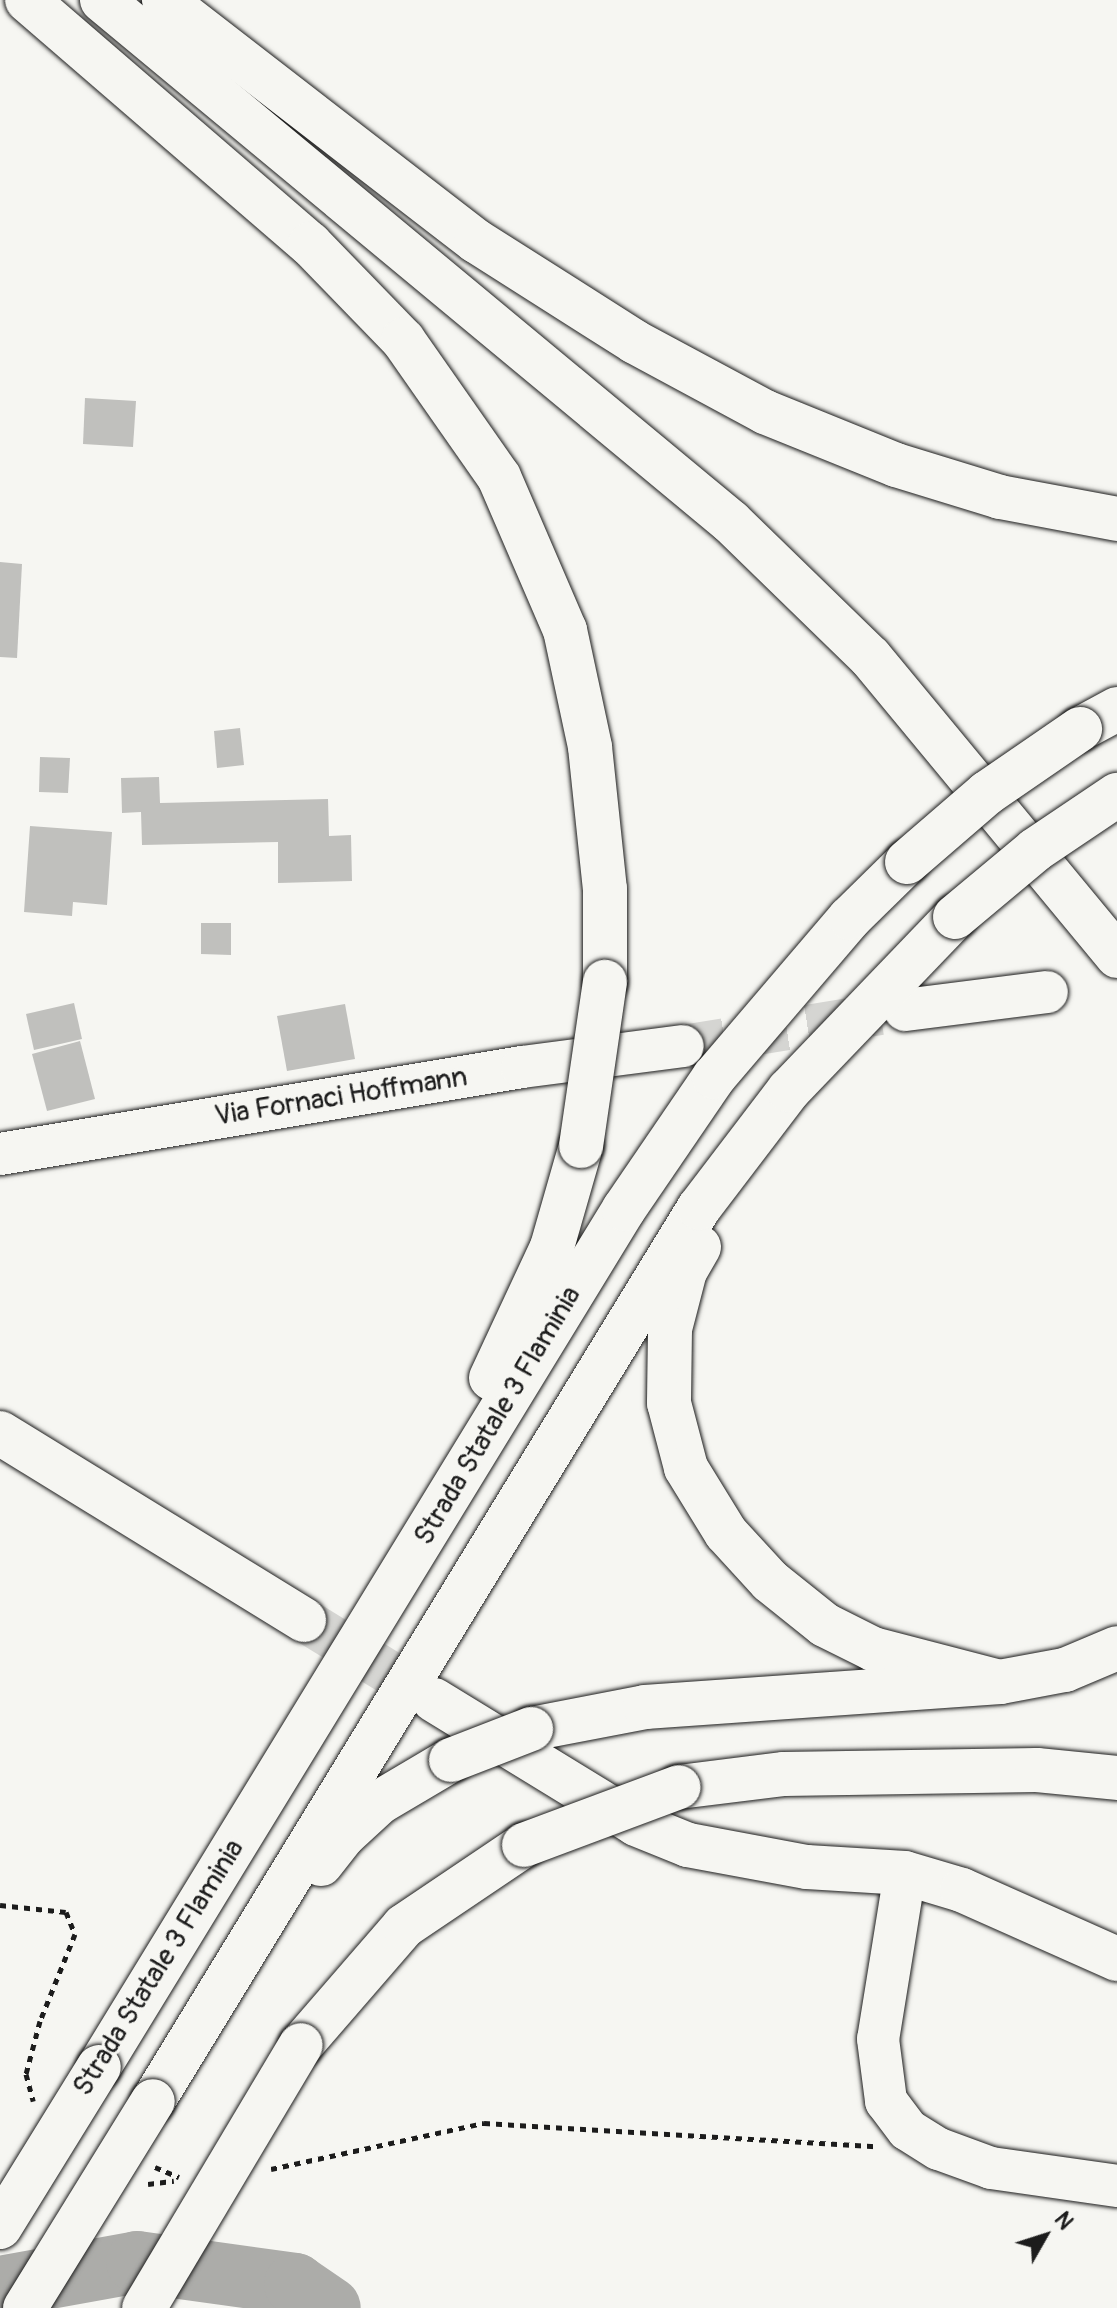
<!DOCTYPE html>
<style>
body{margin:0}
#map{position:relative;width:1117px;height:2308px;overflow:hidden;background:#f6f6f2;font-family:Pangolin,sans-serif}
div>[style]{position:absolute}
.river>*{height:62px;margin:-31px;padding:0 31px;transform-origin:31px;border-radius:31px;background:#acaca9}
.building>*{inset:0;background:#c0c0bd}
.minor-tunnel>*{height:42px;margin-top:-21px;transform-origin:0;background:repeating-linear-gradient(90deg,#d5d5d2 0 42px,transparent 0 63px)}
.major-tunnel>*{height:44px;margin-top:-22px;transform-origin:0;background:repeating-linear-gradient(90deg,#d5d5d2 0 44px,transparent 0 66px)}
.path>*{height:5px;margin-top:-2.5px;transform-origin:0;background:repeating-linear-gradient(90deg,#1c1c1c 0 6px,transparent 0 12px)}
.roads{filter:drop-shadow(0 0 2px #1c1c1c) drop-shadow(0 0 2px #1c1c1c)}
.minor>*{height:42px;margin:-21px;padding:0 21px;transform-origin:21px;border-radius:21px;background:#f6f6f2}
.major>*{height:44px;margin:-22px;padding:0 22px;transform-origin:22px;border-radius:22px;background:#f6f6f2}
.highway>*{height:44px;margin:-22px;padding:0 22px;transform-origin:22px;border-radius:22px;background:#f6f6f2}
.bridges{filter:drop-shadow(0 0 2px #1c1c1c) drop-shadow(0 0 2px #1c1c1c)}
.major-bridge>*{height:44px;margin:-22px;padding:0 22px;transform-origin:22px;border-radius:22px;background:#f6f6f2}
.highway-bridge>*{height:44px;margin:-22px;padding:0 22px;transform-origin:22px;border-radius:22px;background:#f6f6f2}
span{translate:-50% -50%;white-space:nowrap;text-align:center;line-height:1.15;-webkit-text-stroke:6px #f6f6f2;paint-order:stroke}
.street-label{font-size:28px;color:#1c1c1c}
.north{position:absolute;left:1005px;top:2196px;width:80px;height:80px;-webkit-text-stroke:6px #f6f6f2;paint-order:stroke;rotate:51deg;font-size:22px;font-weight:700;line-height:32px;text-align:center;color:#1c1c1c}
.north::after{content:'';display:block;margin:auto;width:28px;height:36px;background:#1c1c1c;clip-path:polygon(50% 0,100% 100%,50% 72%,0 100%)}
</style>
<div id="map">
<div class="river">
<div style="left:0;top:2287px;width:139px;rotate:-10.3deg"></div>
<div style="left:137px;top:2262px;width:160px;rotate:7.9deg"></div>
<div style="left:295px;top:2284px;width:42px;rotate:34.4deg"></div>
</div>
<div class="building">
<div style="clip-path:polygon(85px 398px,136px 401px,133px 447px,83px 444px)"></div>
<div style="clip-path:polygon(0 562px,22px 564px,17px 658px,0 657px)"></div>
<div style="clip-path:polygon(240px 728px,244px 765px,217px 768px,214px 731px)"></div>
<div style="clip-path:polygon(40px 757px,70px 758px,68px 793px,39px 792px)"></div>
<div style="clip-path:polygon(159px 777px,160px 803px,328px 799px,329px 836px,351px 835px,352px 881px,278px 883px,278px 842px,142px 845px,141px 812px,122px 813px,121px 778px)"></div>
<div style="clip-path:polygon(30px 826px,112px 832px,107px 905px,73px 902px,72px 916px,24px 912px)"></div>
<div style="clip-path:polygon(201px 923px,231px 923px,231px 955px,201px 954px)"></div>
<div style="clip-path:polygon(74px 1003px,82px 1039px,34px 1050px,26px 1014px)"></div>
<div style="clip-path:polygon(345px 1004px,355px 1059px,287px 1071px,277px 1016px)"></div>
<div style="clip-path:polygon(80px 1041px,95px 1099px,47px 1111px,32px 1054px)"></div>
</div>
<div class="minor-tunnel">
<div style="left:683px;top:1046px;width:200px;rotate:-9.2deg"></div>
</div>
<div class="major-tunnel">
<div style="left:304px;top:1620px;width:153px;rotate:31.6deg"></div>
</div>
<div class="path">
<div style="left:0;top:1905px;width:66px;rotate:6.1deg"></div>
<div style="left:66px;top:1912px;width:24px;rotate:68deg"></div>
<div style="left:75px;top:1934px;width:94px;rotate:111.9deg"></div>
<div style="left:40px;top:2021px;width:55px;rotate:104.8deg"></div>
<div style="left:26px;top:2074px;width:28px;rotate:75deg"></div>
<div style="left:155px;top:2167px;width:26px;rotate:23deg"></div>
<div style="left:271px;top:2169px;width:218px;rotate:-12.2deg"></div>
<div style="left:484px;top:2123px;width:392px;rotate:3.4deg"></div>
<div style="left:148px;top:2184px;width:26px;rotate:-7deg"></div>
</div>
<div class="roads">
<div class="minor">
<div style="left:905px;top:1010px;width:143px;rotate:-7.2deg"></div>
<div style="left:0;top:1154px;width:529px;rotate:-9.46deg"></div>
<div style="left:522px;top:1067px;width:162px;rotate:-7.4deg"></div>
<div style="left:905px;top:1873px;width:168px;rotate:99.2deg"></div>
<div style="left:878px;top:2039px;width:63px;rotate:82.6deg"></div>
<div style="left:886px;top:2101px;width:36px;rotate:53deg"></div>
<div style="left:908px;top:2130px;width:36px;rotate:32deg"></div>
<div style="left:939px;top:2149px;width:55px;rotate:20.1deg"></div>
<div style="left:991px;top:2168px;width:127px;rotate:8.1deg"></div>
</div>
<div class="major">
<div style="left:0;top:1433px;width:357px;rotate:31.6deg"></div>
<div style="left:434px;top:1700px;width:237px;rotate:31.5deg"></div>
<div style="left:636px;top:1824px;width:56px;rotate:22deg"></div>
<div style="left:688px;top:1845px;width:121px;rotate:10.5deg"></div>
<div style="left:807px;top:1867px;width:98px;rotate:3.5deg"></div>
<div style="left:905px;top:1873px;width:59px;rotate:16.6deg"></div>
<div style="left:962px;top:1890px;width:170px;rotate:24deg"></div>
<div style="left:679px;top:1787px;width:106px;rotate:-7.1deg"></div>
<div style="left:784px;top:1774px;width:253px;rotate:-0.9deg"></div>
<div style="left:1037px;top:1770px;width:80px;rotate:5.7deg"></div>
<div style="left:301px;top:2045px;width:157px;rotate:-49.1deg"></div>
<div style="left:404px;top:1926px;width:145px;rotate:-34deg"></div>
</div>
<div class="highway">
<div style="left:27px;top:0;width:374px;rotate:40.8deg"></div>
<div style="left:310px;top:244px;width:134px;rotate:45.9deg"></div>
<div style="left:403px;top:340px;width:167px;rotate:55deg"></div>
<div style="left:499px;top:477px;width:167px;rotate:66.7deg"></div>
<div style="left:565px;top:630px;width:120px;rotate:77.9deg"></div>
<div style="left:590px;top:747px;width:143px;rotate:84deg"></div>
<div style="left:605px;top:889px;width:93px;rotate:90deg"></div>
<div style="left:102px;top:0;width:817px;rotate:39.69deg"></div>
<div style="left:731px;top:522px;width:194px;rotate:44.2deg"></div>
<div style="left:870px;top:657px;width:388px;rotate:50.4deg"></div>
<div style="left:164px;top:0;width:394px;rotate:37.7deg"></div>
<div style="left:476px;top:241px;width:188px;rotate:32.4deg"></div>
<div style="left:635px;top:342px;width:148px;rotate:28.3deg"></div>
<div style="left:765px;top:412px;width:141px;rotate:22deg"></div>
<div style="left:896px;top:465px;width:109px;rotate:17.1deg"></div>
<div style="left:1000px;top:497px;width:119px;rotate:10.6deg"></div>
<div style="left:1080px;top:729px;width:42px;rotate:-28.4deg"></div>
<div style="left:699px;top:1247px;width:28px;rotate:120deg"></div>
<div style="left:685px;top:1271px;width:60px;rotate:104.5deg"></div>
<div style="left:670px;top:1329px;width:74px;rotate:90.8deg"></div>
<div style="left:669px;top:1403px;width:67px;rotate:75.3deg"></div>
<div style="left:686px;top:1468px;width:76px;rotate:58.4deg"></div>
<div style="left:726px;top:1533px;width:65px;rotate:47.5deg"></div>
<div style="left:770px;top:1581px;width:70px;rotate:38.7deg"></div>
<div style="left:825px;top:1625px;width:54px;rotate:26.6deg"></div>
<div style="left:873px;top:1649px;width:131px;rotate:14.6deg"></div>
<div style="left:491px;top:1378px;width:145px;rotate:-65deg"></div>
<div style="left:552px;top:1247px;width:105px;rotate:-74deg"></div>
<div style="left:531px;top:1729px;width:116px;rotate:-10.9deg"></div>
<div style="left:645px;top:1707px;width:356px;rotate:-4deg"></div>
<div style="left:1000px;top:1682px;width:66px;rotate:-10.5deg"></div>
<div style="left:1065px;top:1670px;width:56px;rotate:-22.9deg"></div>
<div style="left:321px;top:1864px;width:37px;rotate:-52deg"></div>
<div style="left:344px;top:1835px;width:49px;rotate:-42.5deg"></div>
<div style="left:380px;top:1802px;width:82px;rotate:-30.6deg"></div>
<div style="left:99px;top:2067px;width:1006px;rotate:-58.54deg"></div>
<div style="left:624px;top:1209px;width:160px;rotate:-55.7deg"></div>
<div style="left:714px;top:1077px;width:209px;rotate:-49.5deg"></div>
<div style="left:850px;top:918px;width:80px;rotate:-44.5deg"></div>
<div style="left:153px;top:2101px;width:1047px;rotate:-58.56deg"></div>
<div style="left:699px;top:1208px;width:148px;rotate:-52.7deg"></div>
<div style="left:789px;top:1090px;width:240px;rotate:-46.2deg"></div>
</div>
</div>
<div class="bridges">
<div class="major-bridge">
<div style="left:524px;top:1845px;width:165px;rotate:-20.5deg"></div>
<div style="left:144px;top:2308px;width:306px;rotate:-59.2deg"></div>
</div>
<div class="highway-bridge">
<div style="left:907px;top:862px;width:106px;rotate:-40.8deg"></div>
<div style="left:987px;top:793px;width:113px;rotate:-34.5deg"></div>
<div style="left:955px;top:917px;width:104px;rotate:-39.9deg"></div>
<div style="left:1035px;top:850px;width:99px;rotate:-33.9deg"></div>
<div style="left:581px;top:1146px;width:166px;rotate:-81.7deg"></div>
<div style="left:451px;top:1760px;width:86px;rotate:-21.2deg"></div>
<div style="left:0;top:2227px;width:188px;rotate:-58.3deg"></div>
<div style="left:25px;top:2308px;width:243px;rotate:-58.3deg"></div>
</div>
</div>
<div class="street-label">
<span style="left:341px;top:1097px;rotate:-9deg">Via Fornaci Hoffmann</span>
<span style="left:498px;top:1416px;rotate:-59deg">Strada Statale 3 Flaminia</span>
<span style="left:159px;top:1968px;rotate:-58deg">Strada Statale 3 Flaminia</span>
</div>
<div class="north">N</div>
</div>
